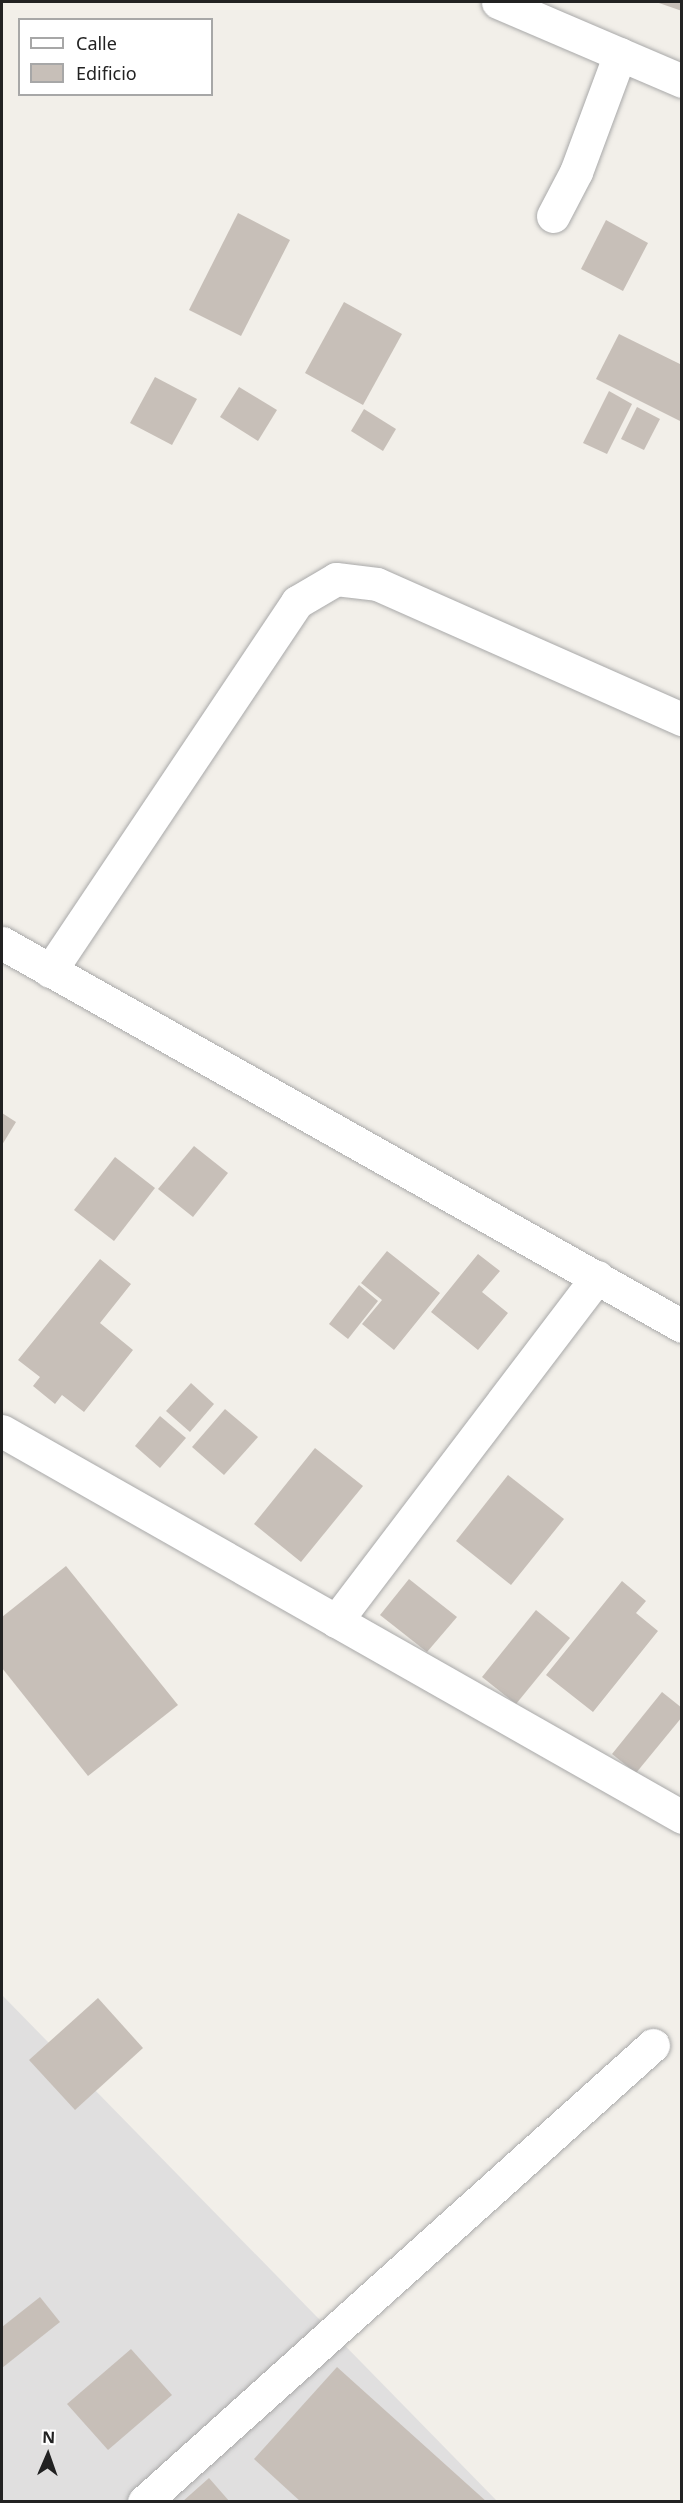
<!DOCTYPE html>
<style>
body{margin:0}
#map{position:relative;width:683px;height:2503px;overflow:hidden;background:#f2efe9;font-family:"Noto Sans",sans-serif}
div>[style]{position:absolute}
.residential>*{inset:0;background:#e0dfdf}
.building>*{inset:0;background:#c7bfb8}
.roads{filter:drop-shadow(0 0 2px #a9a9a9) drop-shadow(0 0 2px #a9a9a9)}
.minor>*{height:33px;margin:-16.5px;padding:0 16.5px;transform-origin:16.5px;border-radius:16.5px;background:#fff}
span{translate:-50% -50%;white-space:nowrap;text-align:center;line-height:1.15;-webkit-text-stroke:6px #fff;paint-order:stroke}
.frame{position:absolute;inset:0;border:3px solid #222;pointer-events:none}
.legend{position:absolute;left:18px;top:18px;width:195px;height:78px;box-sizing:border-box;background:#fff;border:2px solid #a7a7a7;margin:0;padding:8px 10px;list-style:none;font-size:18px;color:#222}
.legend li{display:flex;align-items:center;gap:12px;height:30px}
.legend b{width:30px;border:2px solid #a7a7a7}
.north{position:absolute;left:18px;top:2425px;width:60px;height:60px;-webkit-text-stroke:4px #fff;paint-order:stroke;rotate:2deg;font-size:16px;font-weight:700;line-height:24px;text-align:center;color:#222}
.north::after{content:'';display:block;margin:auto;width:21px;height:27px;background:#222;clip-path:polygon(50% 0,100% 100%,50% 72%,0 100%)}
</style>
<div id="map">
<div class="residential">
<div style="clip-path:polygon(2px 1995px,497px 2501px,2px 2501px)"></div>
</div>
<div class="building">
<div style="clip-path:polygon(656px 2px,682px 2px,682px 11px)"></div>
<div style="clip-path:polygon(238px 213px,290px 240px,241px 336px,189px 310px)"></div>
<div style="clip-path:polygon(606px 220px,648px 243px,623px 291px,581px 269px)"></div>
<div style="clip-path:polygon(344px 302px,402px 334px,363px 405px,305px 373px)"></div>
<div style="clip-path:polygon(619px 334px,682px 365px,682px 422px,596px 379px)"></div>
<div style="clip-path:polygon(155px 377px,197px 399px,172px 445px,130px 423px)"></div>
<div style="clip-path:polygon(239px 387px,277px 410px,258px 441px,220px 417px)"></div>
<div style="clip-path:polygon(609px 391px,632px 404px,607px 454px,583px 443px)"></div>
<div style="clip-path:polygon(637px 407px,660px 419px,644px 450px,621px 439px)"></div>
<div style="clip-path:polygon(364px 409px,396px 429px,383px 451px,351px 431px)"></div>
<div style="clip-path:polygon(2px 1113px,16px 1122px,2px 1145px)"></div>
<div style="clip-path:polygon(194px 1146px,228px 1173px,193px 1217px,158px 1189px)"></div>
<div style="clip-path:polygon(115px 1157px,155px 1188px,114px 1241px,74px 1210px)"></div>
<div style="clip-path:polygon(387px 1251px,440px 1293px,394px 1350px,362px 1324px,382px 1300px,361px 1283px)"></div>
<div style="clip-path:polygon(478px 1254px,500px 1271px,482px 1292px,508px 1313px,478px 1350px,431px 1312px)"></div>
<div style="clip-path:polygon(100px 1259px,131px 1284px,100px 1323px,133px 1350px,84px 1412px,62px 1395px,55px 1404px,33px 1386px,40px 1377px,18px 1360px)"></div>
<div style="clip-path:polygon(359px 1285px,378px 1301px,348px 1339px,329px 1324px)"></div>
<div style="clip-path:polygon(191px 1383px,214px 1404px,190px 1432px,166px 1411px)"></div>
<div style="clip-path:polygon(225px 1409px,258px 1437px,224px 1475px,192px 1447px)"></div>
<div style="clip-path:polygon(160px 1416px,186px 1438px,160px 1468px,135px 1446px)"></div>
<div style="clip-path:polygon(315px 1448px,363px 1486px,301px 1562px,254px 1524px)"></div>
<div style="clip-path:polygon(508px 1475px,564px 1519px,511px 1585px,456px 1541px)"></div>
<div style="clip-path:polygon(66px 1566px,178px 1705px,88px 1776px,2px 1668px,2px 1617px)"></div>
<div style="clip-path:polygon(409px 1579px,457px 1617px,427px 1652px,380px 1615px)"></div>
<div style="clip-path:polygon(622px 1581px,646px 1601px,636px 1613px,658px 1631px,593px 1712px,546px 1675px)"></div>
<div style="clip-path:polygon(536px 1610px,570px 1638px,516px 1704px,482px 1677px)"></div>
<div style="clip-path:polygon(662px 1692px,682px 1708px,682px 1717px,636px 1773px,612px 1754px)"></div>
<div style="clip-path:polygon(98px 1998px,143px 2048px,75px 2110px,29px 2060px)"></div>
<div style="clip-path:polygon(40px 2297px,60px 2322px,2px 2368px,2px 2327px)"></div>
<div style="clip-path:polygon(131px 2349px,172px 2395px,108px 2450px,67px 2404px)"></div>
<div style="clip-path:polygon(337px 2367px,487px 2502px,301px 2502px,254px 2459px)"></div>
<div style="clip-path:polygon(209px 2478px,230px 2502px,182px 2502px)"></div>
</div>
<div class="roads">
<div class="minor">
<div style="left:498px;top:2px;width:200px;rotate:23.2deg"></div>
<div style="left:553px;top:216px;width:50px;rotate:-62.4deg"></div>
<div style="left:576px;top:172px;width:126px;rotate:-69.6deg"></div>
<div style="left:2px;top:943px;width:780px;rotate:29.39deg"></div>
<div style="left:50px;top:971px;width:444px;rotate:-56.2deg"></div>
<div style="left:297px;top:602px;width:45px;rotate:-30.5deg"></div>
<div style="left:336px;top:579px;width:41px;rotate:7deg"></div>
<div style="left:377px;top:584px;width:334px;rotate:23.9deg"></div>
<div style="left:2px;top:1431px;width:782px;rotate:29.58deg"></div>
<div style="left:336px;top:1621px;width:432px;rotate:-52.8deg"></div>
<div style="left:144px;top:2502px;width:684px;rotate:-41.92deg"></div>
</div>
</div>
<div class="frame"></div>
<ul class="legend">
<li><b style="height:8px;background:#fff"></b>Calle</li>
<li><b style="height:16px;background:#c7bfb8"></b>Edificio</li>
</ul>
<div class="north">N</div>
</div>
